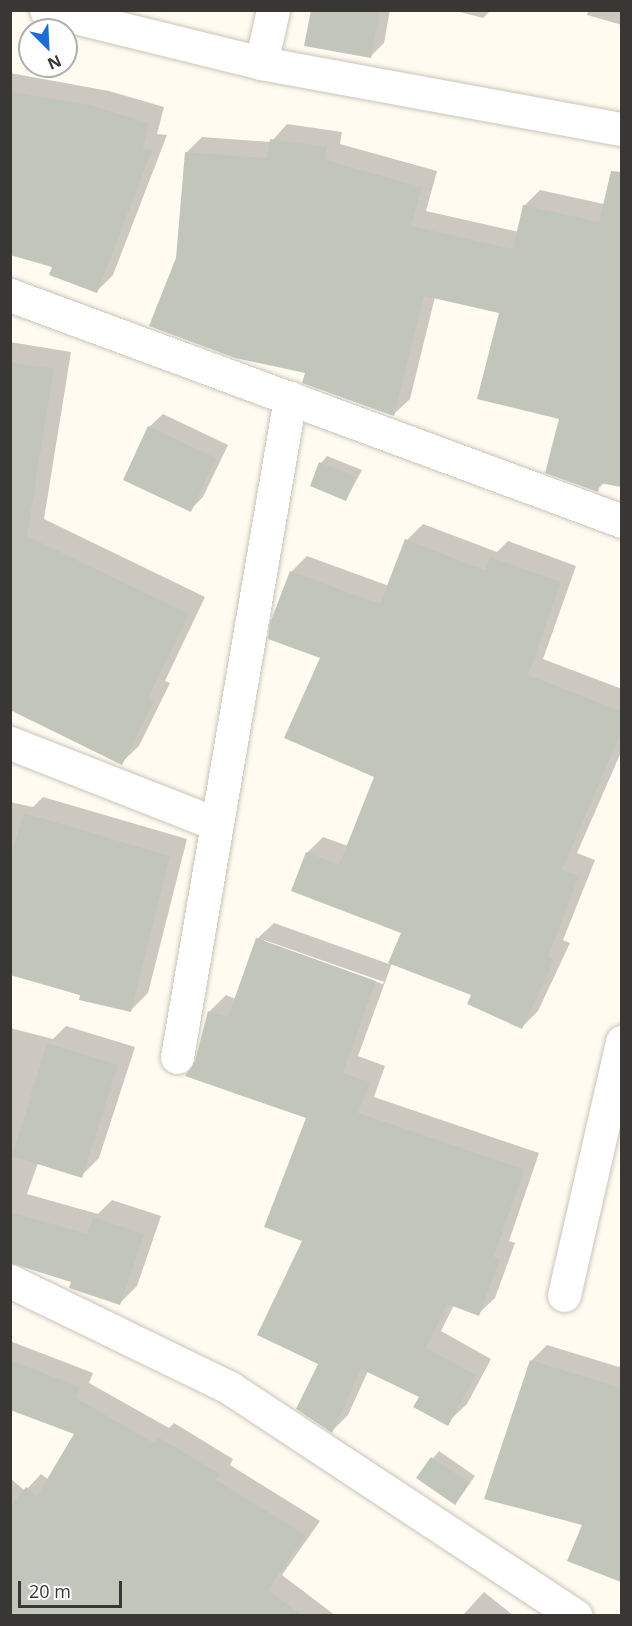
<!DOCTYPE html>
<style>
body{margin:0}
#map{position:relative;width:632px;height:1626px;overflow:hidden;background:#fffbf1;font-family:"Open Sans",sans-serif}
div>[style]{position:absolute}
.shadow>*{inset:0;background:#0003}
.building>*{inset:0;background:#c2c6ba}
.roads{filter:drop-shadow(0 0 2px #c9c4b8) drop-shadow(0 0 2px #c9c4b8)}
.street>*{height:33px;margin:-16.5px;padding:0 16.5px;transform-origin:16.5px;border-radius:16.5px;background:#fff}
span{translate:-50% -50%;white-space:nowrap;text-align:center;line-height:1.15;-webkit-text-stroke:6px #fff;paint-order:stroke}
.frame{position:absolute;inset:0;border:12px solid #393733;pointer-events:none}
.north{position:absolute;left:18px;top:18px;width:60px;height:60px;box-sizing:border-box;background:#fff;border:2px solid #b0afad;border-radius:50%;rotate:156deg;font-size:16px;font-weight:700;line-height:24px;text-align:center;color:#393733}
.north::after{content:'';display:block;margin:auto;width:21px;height:27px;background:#1e6dd7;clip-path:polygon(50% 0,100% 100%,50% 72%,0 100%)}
.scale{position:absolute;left:18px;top:1581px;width:104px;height:27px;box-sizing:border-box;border:3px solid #393733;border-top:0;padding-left:8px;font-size:18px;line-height:21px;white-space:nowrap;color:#393733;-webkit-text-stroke:4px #fff;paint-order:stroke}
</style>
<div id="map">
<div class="shadow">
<div style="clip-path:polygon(312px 10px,390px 10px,384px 43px,371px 56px)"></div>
<div style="clip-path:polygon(452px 10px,491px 10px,483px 18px)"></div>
<div style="clip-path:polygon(589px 10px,622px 10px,622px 25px,587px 15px)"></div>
<div style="clip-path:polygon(10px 73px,109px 91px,164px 107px,157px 134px,167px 135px,113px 275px,97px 291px,54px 266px,10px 253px)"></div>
<div style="clip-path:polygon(287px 124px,342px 132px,340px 144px,437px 171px,426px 211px,519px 232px,524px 206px,540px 190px,604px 204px,610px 183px,622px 171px,622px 486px,605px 482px,597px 490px,501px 311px,435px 297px,410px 399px,394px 414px,307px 372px,178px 258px,186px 153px,202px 137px,271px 142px)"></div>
<div style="clip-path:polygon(10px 342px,71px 352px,44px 519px,205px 597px,165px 681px,170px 683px,139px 746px,121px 763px,10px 689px)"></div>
<div style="clip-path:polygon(163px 414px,228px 445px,203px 497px,190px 510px,149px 427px)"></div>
<div style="clip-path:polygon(327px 456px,362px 470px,346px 500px,321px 463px)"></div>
<div style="clip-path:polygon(evenodd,423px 524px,497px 552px,508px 541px,576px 566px,543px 659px,622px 689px,622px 750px,577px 853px,595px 860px,563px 940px,570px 943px,538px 1011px,522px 1027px,473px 995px,392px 963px,358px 1056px,385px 1066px,374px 1097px,539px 1153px,509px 1241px,515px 1243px,495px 1298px,478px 1314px,454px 1305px,441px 1331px,491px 1359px,467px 1404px,450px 1420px,421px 1396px,368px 1371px,348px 1415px,332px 1431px,304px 1240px,308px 1117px,197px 1061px,210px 1011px,226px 995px,236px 999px,257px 939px,274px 923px,389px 964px,403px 932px,307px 853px,323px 837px,348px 846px,376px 777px,322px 657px,291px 572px,307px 556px,389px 586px,407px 540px,423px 524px,264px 940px,384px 982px,383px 984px,264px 943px,264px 940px)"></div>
<div style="clip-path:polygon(43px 797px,187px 839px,148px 993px,130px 1011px,10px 973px,10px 802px,33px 807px)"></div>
<div style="clip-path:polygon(66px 1026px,135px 1047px,99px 1158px,81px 1176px,38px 1163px,27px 1194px,98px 1214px,112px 1200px,161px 1216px,137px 1286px,119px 1304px,73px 1281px,10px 1263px,10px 1028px,53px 1039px)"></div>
<div style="clip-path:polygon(10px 1341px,93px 1373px,89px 1383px,169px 1428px,174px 1423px,233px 1459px,230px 1465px,320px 1521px,282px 1575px,336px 1616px,10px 1616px,10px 1478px,25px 1491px,41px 1474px,49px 1480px,76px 1434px,10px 1408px)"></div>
<div style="clip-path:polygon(547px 1345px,619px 1367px,622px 1363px,622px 1575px,584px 1524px,486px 1498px,532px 1360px)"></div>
<div style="clip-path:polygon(439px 1451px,475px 1476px,455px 1503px,418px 1477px)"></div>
<div style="clip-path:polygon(484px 1592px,514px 1616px,462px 1616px)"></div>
</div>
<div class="building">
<div style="clip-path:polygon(311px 10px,380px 10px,371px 58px,304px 46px)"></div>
<div style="clip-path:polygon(10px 91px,93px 106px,149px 123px,143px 149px,152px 150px,97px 293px,49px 275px,52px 267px,10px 255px)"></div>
<div style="clip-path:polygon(270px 139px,327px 147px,325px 160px,422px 187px,411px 226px,513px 249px,523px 205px,599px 222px,611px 171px,621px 172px,621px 487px,600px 483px,598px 492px,545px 473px,559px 419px,477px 399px,499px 313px,424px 296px,394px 416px,302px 383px,305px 373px,235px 358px,149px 326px,176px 258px,185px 152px,267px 158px)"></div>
<div style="clip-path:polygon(10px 362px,54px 369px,27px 536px,189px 614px,148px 698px,154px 701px,122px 765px,10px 710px)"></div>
<div style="clip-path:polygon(148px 426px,216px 458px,191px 512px,123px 480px)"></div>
<div style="clip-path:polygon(319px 462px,356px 477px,346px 501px,310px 486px)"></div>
<div style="clip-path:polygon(405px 539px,485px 570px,490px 557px,561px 582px,528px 675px,621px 711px,621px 733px,562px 870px,579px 876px,548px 957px,554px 960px,522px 1029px,467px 1004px,471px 995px,388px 963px,401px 933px,291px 891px,306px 852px,339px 865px,374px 777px,284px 738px,320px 658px,268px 639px,270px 623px,290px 571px,380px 604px)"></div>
<div style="clip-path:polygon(24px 813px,170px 856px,131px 1012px,79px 1000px,80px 995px,10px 975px,10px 859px)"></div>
<div style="clip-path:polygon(256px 938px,376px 981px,343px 1073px,370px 1082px,358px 1113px,524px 1169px,494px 1257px,500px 1259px,479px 1316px,447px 1304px,426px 1348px,476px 1375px,448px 1426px,413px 1407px,419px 1397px,361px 1369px,332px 1433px,296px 1409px,318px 1364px,257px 1335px,302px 1241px,264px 1227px,306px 1118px,185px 1076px,195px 1061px,208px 1011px,228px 1017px)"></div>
<div style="clip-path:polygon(47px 1043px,118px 1065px,82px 1178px,12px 1156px)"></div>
<div style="clip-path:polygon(10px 1212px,87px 1234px,93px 1217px,144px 1234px,120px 1305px,69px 1288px,71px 1282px,10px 1263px)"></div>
<div style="clip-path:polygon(10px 1360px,80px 1387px,76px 1398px,154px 1443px,158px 1437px,220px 1474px,216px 1480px,306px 1535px,268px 1590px,303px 1616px,10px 1616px,10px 1507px,26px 1487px,37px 1496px,74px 1434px,10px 1410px)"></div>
<div style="clip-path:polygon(530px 1360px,621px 1388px,621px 1582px,567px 1561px,582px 1525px,484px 1499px)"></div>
<div style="clip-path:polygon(431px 1457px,470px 1483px,455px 1505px,416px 1478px)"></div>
</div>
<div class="roads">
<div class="street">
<div style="left:46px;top:10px;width:221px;rotate:13.8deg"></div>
<div style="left:261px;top:63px;width:367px;rotate:10.4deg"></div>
<div style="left:261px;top:63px;width:54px;rotate:-77.2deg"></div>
<div style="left:10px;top:295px;width:652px;rotate:20.27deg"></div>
<div style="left:10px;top:743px;width:219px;rotate:21.4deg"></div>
<div style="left:177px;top:1057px;width:669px;rotate:-80.27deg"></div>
<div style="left:10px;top:1281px;width:245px;rotate:25.9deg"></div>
<div style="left:230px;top:1388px;width:414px;rotate:33.4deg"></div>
<div style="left:564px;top:1295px;width:260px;rotate:-77.1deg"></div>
</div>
</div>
<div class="frame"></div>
<div class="north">N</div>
<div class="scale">20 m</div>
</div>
